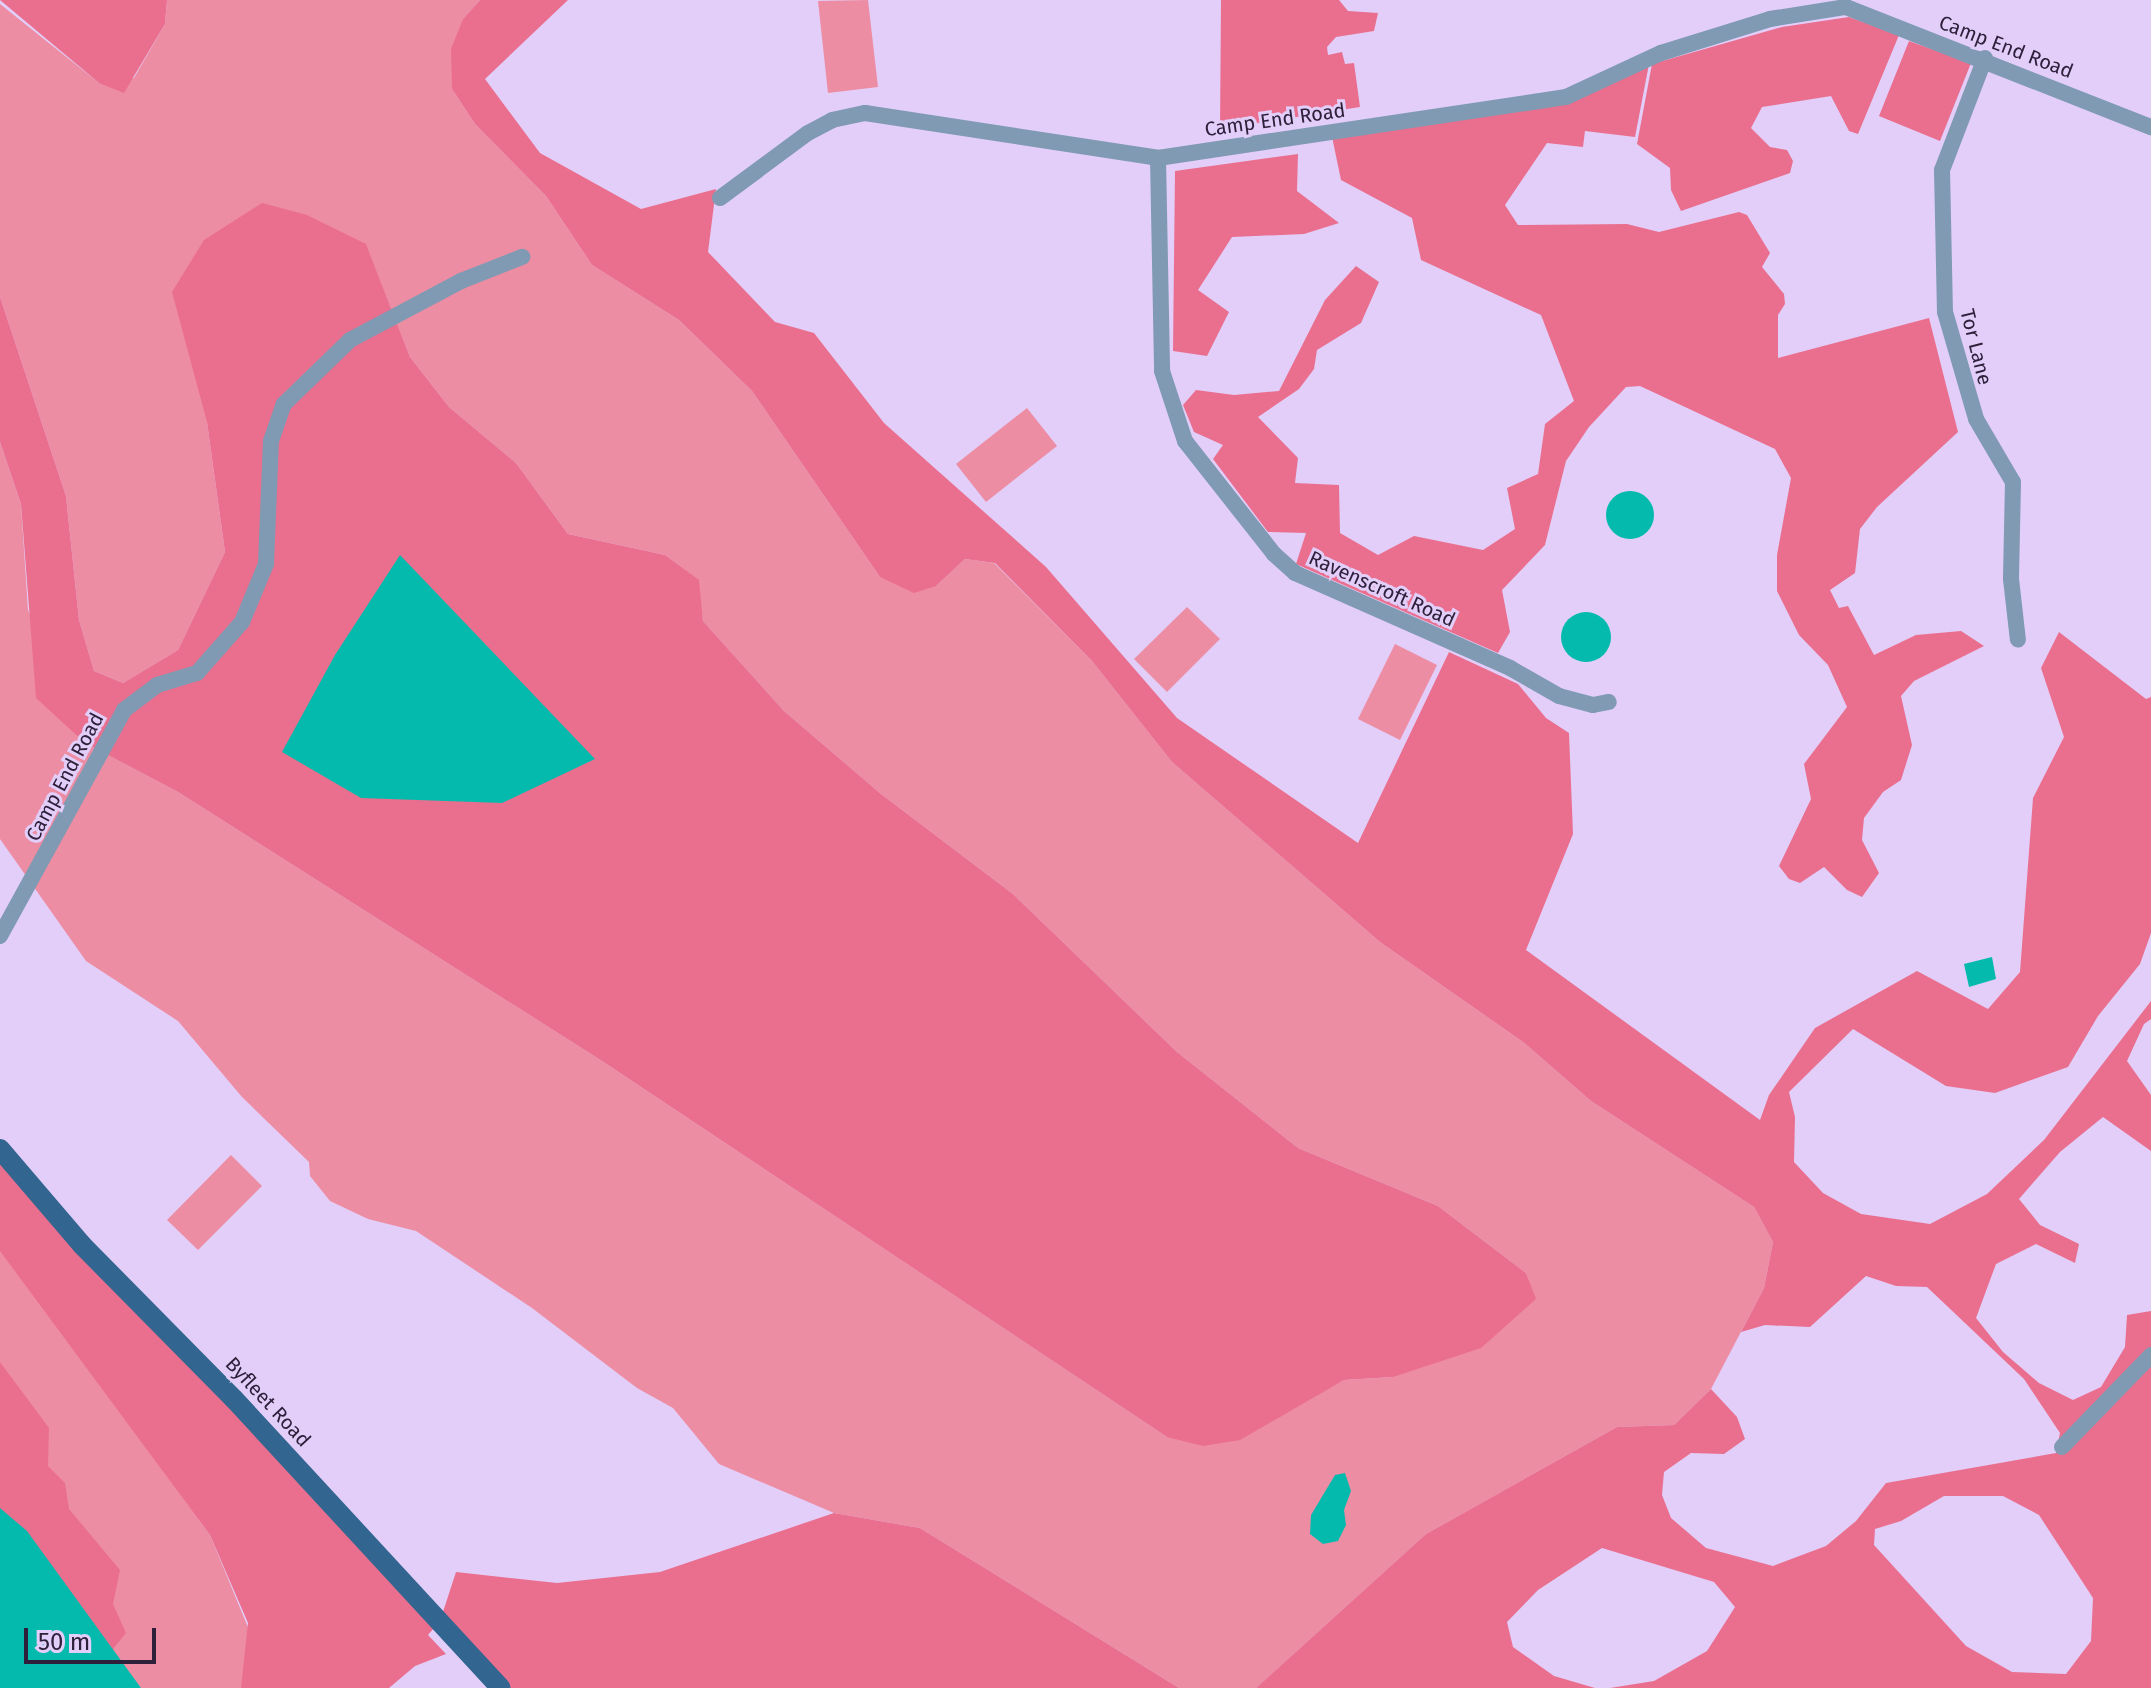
<!DOCTYPE html>
<style>
body{margin:0}
#map{position:relative;width:2151px;height:1688px;overflow:hidden;background:#e2cef9;font-family:"Fira Sans",sans-serif}
div>[style]{position:absolute}
.green>*{inset:0;background:#ed8da3}
.forest>*{inset:0;background:#ea6f8e}
.water>*{inset:0;background:#04baad}
.round{border-radius:50%}
.minor>*{height:16px;margin:-8px;padding:0 8px;transform-origin:8px;border-radius:8px;background:#7f9ab2}
.primary>*{height:20px;margin:-10px;padding:0 10px;transform-origin:10px;border-radius:10px;background:#32658f}
span{translate:-50% -50%;white-space:nowrap;text-align:center;line-height:1.15;-webkit-text-stroke:6px #e2cef9;paint-order:stroke}
.street-label{font-size:20px;color:#2e203b}
.scale{position:absolute;left:24px;top:1628px;width:132px;height:36px;box-sizing:border-box;border:4px solid #2e203b;border-top:0;padding-left:10px;font-size:24px;line-height:28px;white-space:nowrap;color:#2e203b;-webkit-text-stroke:6px #e2cef9;paint-order:stroke}
</style>
<div id="map">
<div class="green">
<div style="clip-path:polygon(167px 0,480px 0,463px 19px,452px 89px,475px 124px,546px 196px,592px 265px,679px 320px,752px 391px,880px 577px,936px 586px,965px 559px,994px 563px,1092px 661px,1172px 762px,1380px 942px,1523px 1042px,1591px 1101px,1754px 1207px,1773px 1242px,1764px 1288px,1711px 1389px,1674px 1425px,1617px 1427px,1426px 1534px,1256px 1688px,1179px 1688px,920px 1528px,834px 1513px,719px 1464px,673px 1408px,637px 1388px,532px 1308px,416px 1231px,368px 1219px,330px 1201px,310px 1176px,309px 1162px,242px 1097px,178px 1021px,86px 961px,0 839px,0 442px,21px 504px,28px 610px,85px 743px,178px 792px,602px 1061px,1167px 1437px,1296px 1405px,1344px 1380px,1393px 1377px,1535px 1299px,1526px 1273px,1438px 1206px,1298px 1148px,1177px 1052px,1013px 894px,881px 794px,784px 711px,703px 621px,698px 580px,665px 555px,568px 534px,516px 463px,449px 407px,410px 357px,366px 245px,207px 422px,225px 552px,178px 650px,123px 683px,94px 671px,79px 620px,66px 496px,0 297px,0 4px,99px 83px,134px 78px,165px 24px)"></div>
<div style="clip-path:polygon(868px 0,878px 87px,828px 93px,818px 1px)"></div>
<div style="clip-path:polygon(1027px 408px,1057px 446px,986px 502px,956px 464px)"></div>
<div style="clip-path:polygon(1187px 607px,1220px 639px,1167px 692px,1134px 659px)"></div>
<div style="clip-path:polygon(1395px 644px,1437px 665px,1400px 740px,1358px 719px)"></div>
<div style="clip-path:polygon(231px 1155px,262px 1186px,198px 1250px,167px 1220px)"></div>
<div style="clip-path:polygon(0 1247px,210px 1535px,273px 1688px,0 1688px)"></div>
</div>
<div class="forest">
<div style="clip-path:polygon(0 0,167px 0,165px 24px,124px 93px,99px 83px)"></div>
<div style="clip-path:polygon(evenodd,480px 0,568px 0,485px 79px,540px 153px,641px 209px,716px 189px,708px 252px,775px 322px,814px 333px,884px 423px,1046px 567px,1177px 718px,1358px 843px,1449px 652px,1518px 684px,1546px 718px,1569px 733px,1573px 834px,1526px 950px,1760px 1120px,1769px 1095px,1815px 1028px,1917px 971px,1988px 1009px,2020px 972px,2033px 798px,2064px 737px,2041px 668px,2059px 632px,2146px 699px,2151px 697px,2151px 933px,2140px 964px,2098px 1016px,2068px 1067px,1995px 1093px,1946px 1086px,1853px 1029px,1789px 1092px,1795px 1117px,1794px 1162px,1823px 1193px,1861px 1214px,1930px 1224px,1987px 1194px,2044px 1140px,2151px 1001px,2151px 1019px,2144px 1024px,2127px 1061px,2151px 1095px,2151px 1151px,2103px 1117px,2060px 1152px,2019px 1199px,2040px 1225px,2079px 1244px,2075px 1263px,2036px 1244px,1996px 1264px,1976px 1318px,2003px 1352px,2039px 1383px,2073px 1400px,2101px 1387px,2125px 1347px,2127px 1315px,2151px 1311px,2151px 1688px,1610px 1688px,1654px 1681px,1707px 1651px,1735px 1607px,1714px 1582px,1602px 1548px,1538px 1590px,1507px 1622px,1513px 1647px,1554px 1676px,1595px 1688px,1256px 1688px,1426px 1534px,1617px 1427px,1674px 1425px,1711px 1389px,1737px 1417px,1745px 1439px,1724px 1454px,1691px 1453px,1664px 1472px,1662px 1495px,1671px 1518px,1706px 1548px,1773px 1566px,1826px 1546px,1856px 1521px,1886px 1483px,2056px 1453px,2060px 1433px,2024px 1379px,1927px 1287px,1896px 1286px,1866px 1276px,1810px 1327px,1765px 1325px,1741px 1332px,1764px 1288px,1773px 1242px,1754px 1207px,1591px 1101px,1523px 1042px,1380px 942px,1172px 762px,1092px 661px,995px 563px,965px 559px,936px 586px,914px 593px,880px 577px,752px 391px,679px 320px,592px 265px,546px 196px,475px 124px,452px 89px,451px 49px,463px 19px,480px 0,1944px 1496px,2003px 1496px,2039px 1515px,2093px 1598px,2091px 1641px,2066px 1674px,2012px 1672px,1966px 1646px,1874px 1545px,1875px 1529px,1901px 1521px,1944px 1496px)"></div>
<div style="clip-path:polygon(1221px 0,1339px 0,1348px 11px,1378px 13px,1374px 31px,1336px 37px,1327px 47px,1328px 55px,1342px 52px,1345px 64px,1354px 63px,1360px 107px,1220px 129px)"></div>
<div style="clip-path:polygon(1849px 17px,1899px 35px,1858px 134px,1849px 131px,1831px 96px,1762px 107px,1751px 128px,1770px 147px,1787px 150px,1793px 161px,1790px 173px,1681px 211px,1671px 190px,1670px 168px,1637px 144px,1652px 64px,1782px 27px)"></div>
<div style="clip-path:polygon(1909px 41px,1971px 63px,1940px 141px,1879px 116px)"></div>
<div style="clip-path:polygon(1650px 59px,1635px 137px,1585px 131px,1583px 147px,1547px 143px,1505px 205px,1518px 225px,1627px 224px,1659px 232px,1739px 212px,1747px 215px,1770px 253px,1762px 267px,1784px 294px,1785px 304px,1778px 315px,1778px 358px,1929px 318px,1958px 432px,1877px 507px,1860px 529px,1855px 573px,1830px 590px,1839px 608px,1848px 606px,1874px 655px,1916px 635px,1961px 631px,1984px 646px,1914px 681px,1901px 696px,1912px 745px,1901px 780px,1883px 792px,1864px 818px,1862px 840px,1879px 873px,1862px 897px,1847px 890px,1824px 867px,1800px 883px,1789px 879px,1779px 866px,1811px 799px,1804px 764px,1847px 707px,1828px 665px,1799px 635px,1777px 591px,1777px 555px,1791px 478px,1775px 449px,1640px 386px,1626px 387px,1589px 427px,1566px 461px,1545px 545px,1502px 590px,1510px 632px,1498px 653px,1296px 564px,1306px 533px,1268px 532px,1213px 459px,1223px 445px,1194px 432px,1183px 405px,1196px 390px,1234px 395px,1279px 391px,1325px 300px,1356px 266px,1379px 282px,1361px 323px,1317px 350px,1314px 369px,1299px 389px,1258px 417px,1298px 458px,1295px 483px,1339px 485px,1340px 533px,1378px 555px,1414px 536px,1483px 550px,1515px 529px,1507px 488px,1538px 474px,1545px 424px,1574px 401px,1541px 315px,1421px 260px,1412px 218px,1341px 180px,1331px 132px,1569px 96px)"></div>
<div style="clip-path:polygon(1298px 154px,1297px 191px,1339px 223px,1304px 234px,1232px 237px,1198px 290px,1229px 312px,1207px 356px,1173px 351px,1175px 171px)"></div>
<div style="clip-path:polygon(262px 203px,307px 215px,366px 244px,410px 357px,449px 407px,516px 463px,568px 534px,665px 555px,699px 580px,703px 621px,784px 711px,881px 794px,1013px 894px,1177px 1052px,1298px 1148px,1438px 1206px,1526px 1273px,1536px 1299px,1481px 1348px,1393px 1377px,1344px 1380px,1240px 1440px,1203px 1446px,1167px 1437px,602px 1061px,178px 792px,85px 743px,36px 698px,21px 504px,0 442px,0 297px,66px 496px,79px 620px,94px 671px,123px 683px,178px 650px,225px 552px,207px 422px,172px 292px,204px 240px)"></div>
<div style="clip-path:polygon(0 1149px,440px 1621px,456px 1572px,557px 1583px,660px 1572px,834px 1513px,920px 1528px,1179px 1688px,501px 1688px,439px 1622px,428px 1635px,446px 1654px,415px 1666px,389px 1688px,241px 1688px,248px 1623px,210px 1535px,0 1251px)"></div>
<div style="clip-path:polygon(0 1362px,49px 1428px,48px 1466px,65px 1483px,69px 1509px,120px 1570px,113px 1604px,126px 1633px,108px 1655px,0 1563px)"></div>
</div>
<div class="water">
<div class="round" style="left:1606px;top:491px;width:48px;height:48px"></div>
<div style="clip-path:polygon(400px 555px,595px 759px,502px 803px,361px 798px,282px 752px,335px 655px)"></div>
<div class="round" style="left:1561px;top:612px;width:50px;height:50px"></div>
<div style="clip-path:polygon(1992px 957px,1996px 979px,1969px 987px,1964px 964px)"></div>
<div style="clip-path:polygon(1345px 1473px,1351px 1491px,1344px 1510px,1346px 1525px,1338px 1541px,1323px 1544px,1310px 1534px,1311px 1515px,1335px 1475px)"></div>
<div style="clip-path:polygon(0 1508px,27px 1531px,141px 1688px,0 1688px)"></div>
</div>
<div class="minor">
<div style="left:1985px;top:58px;width:120px;rotate:111deg"></div>
<div style="left:1942px;top:170px;width:142px;rotate:88.8deg"></div>
<div style="left:1945px;top:312px;width:111px;rotate:73.8deg"></div>
<div style="left:1976px;top:419px;width:73px;rotate:59.6deg"></div>
<div style="left:2013px;top:482px;width:97px;rotate:91.2deg"></div>
<div style="left:2011px;top:579px;width:61px;rotate:83.5deg"></div>
<div style="left:1158px;top:158px;width:213px;rotate:88.9deg"></div>
<div style="left:1162px;top:371px;width:74px;rotate:71.8deg"></div>
<div style="left:1185px;top:441px;width:144px;rotate:51.8deg"></div>
<div style="left:1274px;top:554px;width:28px;rotate:42deg"></div>
<div style="left:1295px;top:573px;width:235px;rotate:23.8deg"></div>
<div style="left:1510px;top:668px;width:56px;rotate:29.7deg"></div>
<div style="left:1559px;top:696px;width:35px;rotate:15deg"></div>
<div style="left:1593px;top:705px;width:16px;rotate:-11deg"></div>
<div style="left:720px;top:198px;width:109px;rotate:-36.5deg"></div>
<div style="left:808px;top:133px;width:27px;rotate:-28deg"></div>
<div style="left:832px;top:120px;width:34px;rotate:-12deg"></div>
<div style="left:865px;top:113px;width:296px;rotate:8.7deg"></div>
<div style="left:1158px;top:158px;width:413px;rotate:-8.5deg"></div>
<div style="left:1566px;top:97px;width:105px;rotate:-24.9deg"></div>
<div style="left:1661px;top:53px;width:114px;rotate:-17.3deg"></div>
<div style="left:1770px;top:19px;width:77px;rotate:-9deg"></div>
<div style="left:1846px;top:7px;width:328px;rotate:21.5deg"></div>
<div style="left:0;top:936px;width:258px;rotate:-61.2deg"></div>
<div style="left:124px;top:710px;width:41px;rotate:-37.1deg"></div>
<div style="left:157px;top:685px;width:42px;rotate:-16.7deg"></div>
<div style="left:197px;top:673px;width:68px;rotate:-48.6deg"></div>
<div style="left:242px;top:622px;width:63px;rotate:-67.5deg"></div>
<div style="left:266px;top:564px;width:123px;rotate:-87.7deg"></div>
<div style="left:271px;top:441px;width:39px;rotate:-71deg"></div>
<div style="left:284px;top:404px;width:92px;rotate:-44.1deg"></div>
<div style="left:350px;top:340px;width:126px;rotate:-28deg"></div>
<div style="left:461px;top:281px;width:66px;rotate:-21.5deg"></div>
<div style="left:2062px;top:1447px;width:128px;rotate:-45.9deg"></div>
</div>
<div class="primary">
<div style="left:0;top:1149px;width:126px;rotate:49.5deg"></div>
<div style="left:82px;top:1245px;width:216px;rotate:45.4deg"></div>
<div style="left:234px;top:1399px;width:393px;rotate:47.3deg"></div>
</div>
<div class="street-label">
<span style="left:2006px;top:47px;rotate:21deg">Camp End Road</span>
<span style="left:1275px;top:120px;rotate:-8deg">Camp End Road</span>
<span style="left:1976px;top:347px;rotate:76deg">Tor Lane</span>
<span style="left:1382px;top:589px;rotate:24deg">Ravenscroft Road</span>
<span style="left:65px;top:777px;rotate:-62deg">Camp End Road</span>
<span style="left:268px;top:1402px;rotate:47deg">Byfleet Road</span>
</div>
<div class="scale">50 m</div>
</div>
